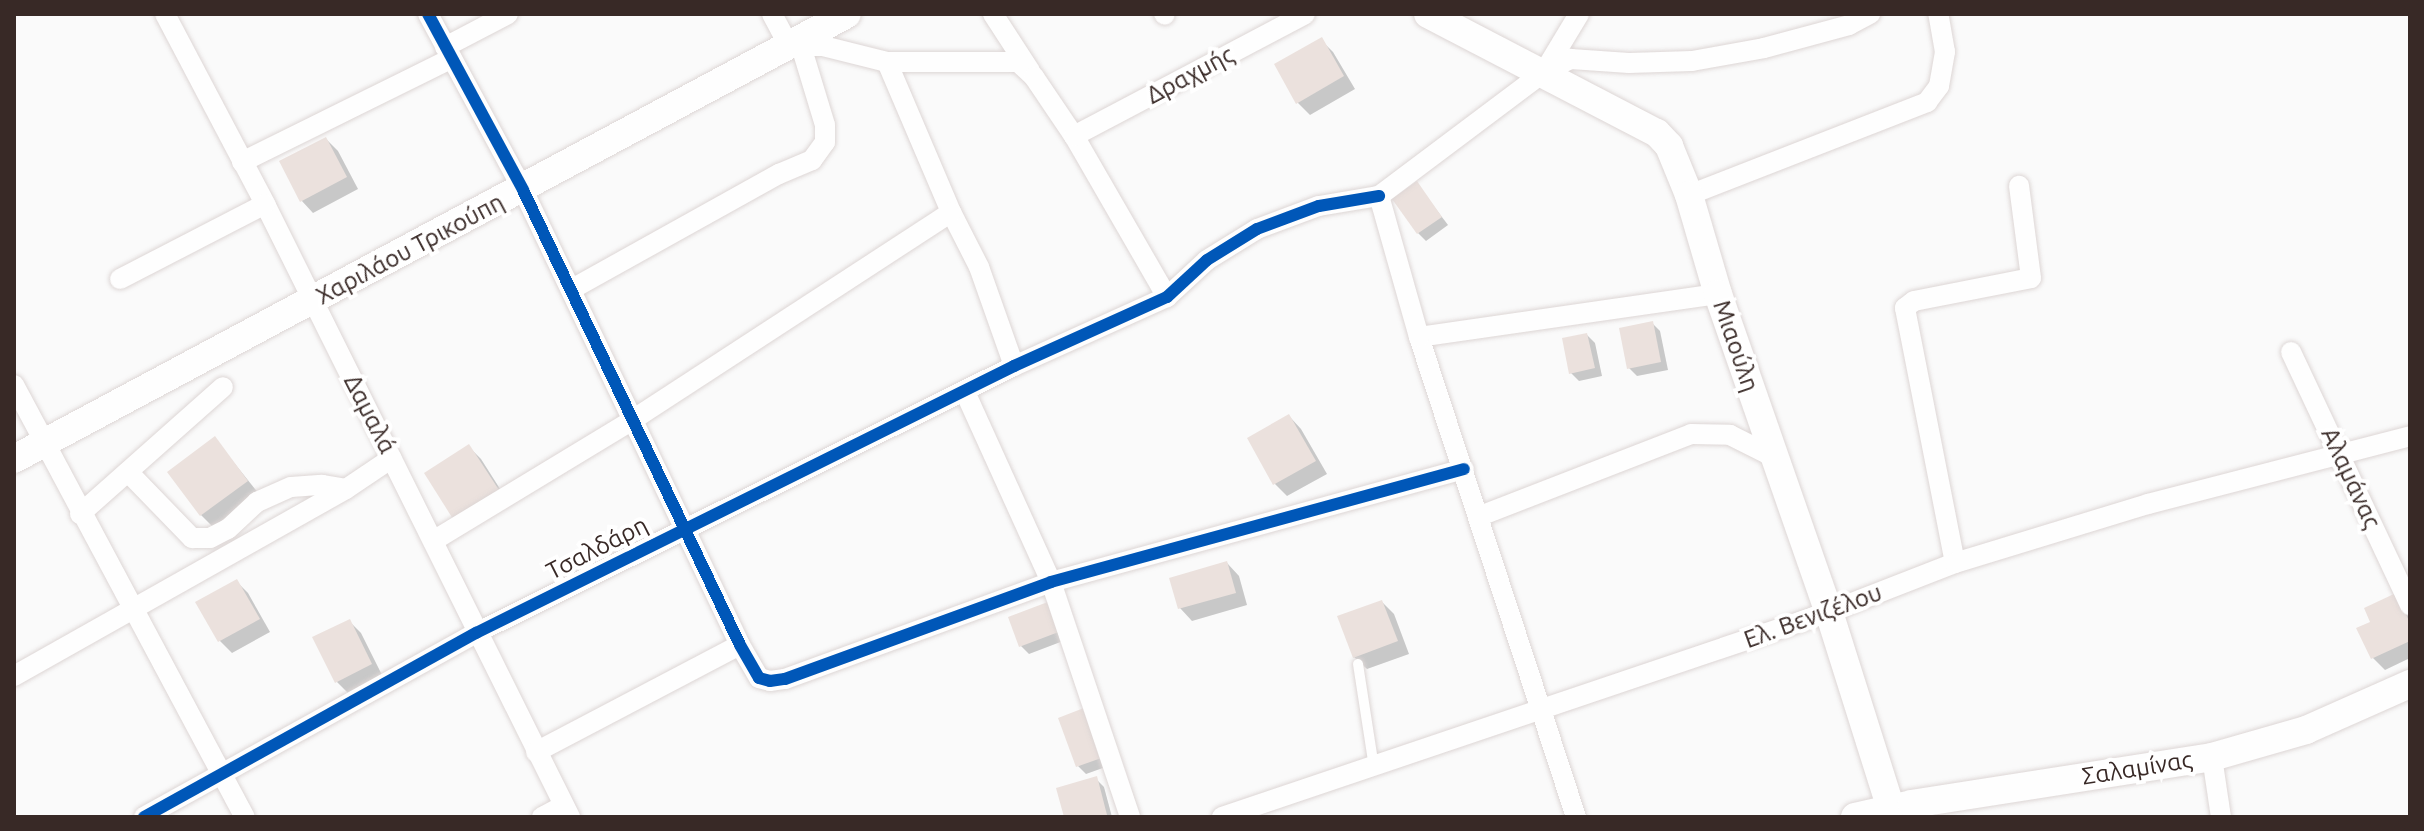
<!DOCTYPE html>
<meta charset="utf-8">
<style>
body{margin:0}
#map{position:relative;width:2424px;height:831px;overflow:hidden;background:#fafafa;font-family:Ubuntu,sans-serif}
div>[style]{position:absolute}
.shadow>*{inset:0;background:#0003}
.building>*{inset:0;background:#ebe1dd}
.roads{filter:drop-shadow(0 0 2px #ddd6d5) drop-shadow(0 0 2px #ddd6d5)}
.lane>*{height:10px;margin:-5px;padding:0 5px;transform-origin:5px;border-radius:5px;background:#fefefe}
.street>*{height:20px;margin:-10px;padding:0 10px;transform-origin:10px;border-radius:10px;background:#fefefe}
.secondary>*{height:28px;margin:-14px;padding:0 14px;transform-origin:14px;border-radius:14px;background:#fefefe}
.cycleway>*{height:12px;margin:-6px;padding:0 6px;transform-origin:6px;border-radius:6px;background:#0057b8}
span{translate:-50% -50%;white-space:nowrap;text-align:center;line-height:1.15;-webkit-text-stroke:8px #fff;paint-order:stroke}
.street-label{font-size:24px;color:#382926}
.frame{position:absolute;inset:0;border:16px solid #382926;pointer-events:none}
</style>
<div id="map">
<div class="shadow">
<div style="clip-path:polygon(1321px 40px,1333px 52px,1355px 89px,1310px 115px,1297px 102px)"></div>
<div style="clip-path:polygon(326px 139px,338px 151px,358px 189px,313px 213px,301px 200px)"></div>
<div style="clip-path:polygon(1417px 184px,1448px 225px,1426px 241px,1418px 233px)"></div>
<div style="clip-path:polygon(1652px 323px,1660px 331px,1668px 370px,1637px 376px,1629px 368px)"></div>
<div style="clip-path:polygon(1587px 335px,1595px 343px,1602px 376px,1579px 381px,1571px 373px)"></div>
<div style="clip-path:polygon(1289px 416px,1301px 429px,1327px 474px,1287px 496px,1275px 484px,1249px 439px)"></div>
<div style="clip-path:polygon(215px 439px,259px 494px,213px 527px,201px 515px)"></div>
<div style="clip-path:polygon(469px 447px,481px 459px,509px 503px,467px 530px)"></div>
<div style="clip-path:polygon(1227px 563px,1239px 576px,1247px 605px,1192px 621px,1180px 608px)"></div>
<div style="clip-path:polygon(236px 581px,248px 593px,270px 632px,232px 653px,220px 641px,198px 602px)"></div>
<div style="clip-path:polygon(1382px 602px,1394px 614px,1409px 654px,1367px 669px,1354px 657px)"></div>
<div style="clip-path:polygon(1053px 603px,1071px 638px,1029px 654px,1021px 646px)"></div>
<div style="clip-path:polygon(2410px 612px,2410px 658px,2385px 670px,2373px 658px,2373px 623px)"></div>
<div style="clip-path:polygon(349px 621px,361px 633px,383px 677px,349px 694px,337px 682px)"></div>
<div style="clip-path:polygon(1097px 717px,1114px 764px,1086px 774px,1078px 766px)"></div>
<div style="clip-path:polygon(1096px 779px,1104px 787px,1112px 817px,1066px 817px,1058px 789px)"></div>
</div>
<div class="building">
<div style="clip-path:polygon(1322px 37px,1344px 76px,1296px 104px,1274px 64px)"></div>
<div style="clip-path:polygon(326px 137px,347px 177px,300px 202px,279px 161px)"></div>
<div style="clip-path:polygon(1417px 181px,1442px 217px,1417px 234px,1392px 199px)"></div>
<div style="clip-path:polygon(1653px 321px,1661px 362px,1627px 369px,1619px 328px)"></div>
<div style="clip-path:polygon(1587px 333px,1595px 368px,1569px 374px,1562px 338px)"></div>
<div style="clip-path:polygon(1289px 414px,1316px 461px,1273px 485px,1247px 438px)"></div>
<div style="clip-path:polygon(215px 436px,248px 481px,200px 516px,167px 472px)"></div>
<div style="clip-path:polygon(469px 444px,499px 490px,453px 519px,424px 473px)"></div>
<div style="clip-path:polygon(1227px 561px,1236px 593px,1178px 609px,1169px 578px)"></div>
<div style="clip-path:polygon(237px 579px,260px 619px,218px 642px,195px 602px)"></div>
<div style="clip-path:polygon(2396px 593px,2410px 623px,2410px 641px,2371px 659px,2356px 628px,2370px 622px,2364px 608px)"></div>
<div style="clip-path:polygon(1053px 600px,1064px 630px,1019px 647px,1008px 617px)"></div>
<div style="clip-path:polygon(1382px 600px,1398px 641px,1353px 658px,1337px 616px)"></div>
<div style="clip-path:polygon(350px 619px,372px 664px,335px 683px,312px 637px)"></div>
<div style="clip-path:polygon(1089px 706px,1107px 756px,1076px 767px,1058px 718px)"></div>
<div style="clip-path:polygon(1097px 776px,1107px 815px,1064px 817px,1056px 788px)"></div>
</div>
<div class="roads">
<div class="lane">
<div style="left:1358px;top:664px;width:104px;rotate:81.2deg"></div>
</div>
<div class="street">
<div style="left:165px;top:14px;width:215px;rotate:62.2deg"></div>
<div style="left:265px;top:204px;width:685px;rotate:63.55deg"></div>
<div style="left:428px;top:14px;width:200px;rotate:61.6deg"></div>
<div style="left:523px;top:190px;width:504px;rotate:64.5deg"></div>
<div style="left:740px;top:645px;width:38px;rotate:60deg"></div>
<div style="left:759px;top:678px;width:11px;rotate:15deg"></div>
<div style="left:770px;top:681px;width:15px;rotate:-8deg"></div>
<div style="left:785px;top:679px;width:283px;rotate:-20deg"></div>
<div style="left:1051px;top:582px;width:428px;rotate:-15.3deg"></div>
<div style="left:772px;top:14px;width:36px;rotate:62deg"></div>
<div style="left:789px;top:46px;width:34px"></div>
<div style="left:823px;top:46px;width:66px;rotate:14deg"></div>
<div style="left:887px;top:62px;width:163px;rotate:66.9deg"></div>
<div style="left:951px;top:212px;width:62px;rotate:63deg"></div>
<div style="left:979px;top:267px;width:105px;rotate:70.5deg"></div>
<div style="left:993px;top:14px;width:68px;rotate:57deg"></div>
<div style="left:1164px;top:14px;width:1px;rotate:45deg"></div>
<div style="left:445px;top:47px;width:71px;rotate:-27.6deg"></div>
<div style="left:887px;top:62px;width:131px"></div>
<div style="left:1018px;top:62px;width:22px;rotate:43deg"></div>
<div style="left:1034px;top:77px;width:71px;rotate:55.9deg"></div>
<div style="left:1074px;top:136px;width:186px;rotate:60deg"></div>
<div style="left:1544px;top:72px;width:68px;rotate:-58.9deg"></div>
<div style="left:1074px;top:136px;width:261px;rotate:-27.8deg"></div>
<div style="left:242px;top:162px;width:234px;rotate:-26.3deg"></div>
<div style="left:1689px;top:195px;width:256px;rotate:-21.3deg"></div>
<div style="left:1927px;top:102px;width:20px;rotate:-53deg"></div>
<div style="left:1939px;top:86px;width:35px;rotate:-80deg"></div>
<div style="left:1945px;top:52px;width:39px;rotate:-100deg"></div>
<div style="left:120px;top:279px;width:163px;rotate:-27.3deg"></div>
<div style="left:572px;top:289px;width:237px;rotate:-29.1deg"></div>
<div style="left:779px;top:174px;width:36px;rotate:-23deg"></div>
<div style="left:812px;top:160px;width:22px;rotate:-54deg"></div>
<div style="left:825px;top:142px;width:17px;rotate:-90deg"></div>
<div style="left:825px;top:125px;width:83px;rotate:-106.9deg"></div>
<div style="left:1419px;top:337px;width:302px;rotate:-8.2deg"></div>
<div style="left:2291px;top:352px;width:280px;rotate:64.8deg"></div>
<div style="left:14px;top:385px;width:490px;rotate:61.9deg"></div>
<div style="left:965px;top:392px;width:209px;rotate:65.6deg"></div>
<div style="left:1051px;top:582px;width:248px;rotate:71.4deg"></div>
<div style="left:129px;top:473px;width:91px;rotate:45.9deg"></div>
<div style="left:192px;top:538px;width:18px"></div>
<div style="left:210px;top:538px;width:20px;rotate:-27deg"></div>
<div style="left:228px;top:529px;width:40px;rotate:-43deg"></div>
<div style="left:257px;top:502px;width:37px;rotate:-24deg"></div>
<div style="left:291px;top:487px;width:31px;rotate:-4deg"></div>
<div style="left:322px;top:485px;width:24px;rotate:9deg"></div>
<div style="left:80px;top:514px;width:191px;rotate:-41.6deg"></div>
<div style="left:1480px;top:516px;width:226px;rotate:-21.2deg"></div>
<div style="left:1691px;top:434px;width:39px;rotate:1deg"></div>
<div style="left:1730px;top:435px;width:49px;rotate:26.6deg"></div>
<div style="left:433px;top:541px;width:232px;rotate:-31.2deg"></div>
<div style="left:631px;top:421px;width:382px;rotate:-33.1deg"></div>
<div style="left:1955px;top:563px;width:260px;rotate:-101.1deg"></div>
<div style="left:1905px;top:308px;width:11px;rotate:-38deg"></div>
<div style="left:1914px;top:301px;width:119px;rotate:-11.1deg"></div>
<div style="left:2031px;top:278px;width:93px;rotate:-97.4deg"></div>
<div style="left:14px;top:676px;width:381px;rotate:-29.4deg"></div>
<div style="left:346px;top:489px;width:55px;rotate:-34deg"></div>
<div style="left:536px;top:752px;width:230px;rotate:-27.7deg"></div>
<div style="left:2212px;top:757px;width:61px;rotate:81.5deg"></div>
<div style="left:144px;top:817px;width:380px;rotate:-29deg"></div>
<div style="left:476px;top:633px;width:601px;rotate:-26.39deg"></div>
<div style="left:1014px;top:366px;width:168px;rotate:-24.3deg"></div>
<div style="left:1167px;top:297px;width:54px;rotate:-42.8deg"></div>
<div style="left:1207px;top:260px;width:59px;rotate:-31.8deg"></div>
<div style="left:1257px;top:229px;width:66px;rotate:-20.4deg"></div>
<div style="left:1319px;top:206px;width:61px;rotate:-9.5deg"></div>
<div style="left:542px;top:817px;width:24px;rotate:-28deg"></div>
<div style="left:1222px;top:817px;width:641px;rotate:-18.66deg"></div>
<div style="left:1829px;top:612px;width:135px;rotate:-21.3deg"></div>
<div style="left:1955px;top:563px;width:202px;rotate:-17deg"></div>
<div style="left:2148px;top:504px;width:271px;rotate:-14.5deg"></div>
<div style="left:1576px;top:817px;width:505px;rotate:-108.11deg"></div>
<div style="left:1419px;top:337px;width:147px;rotate:-105.8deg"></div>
<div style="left:1379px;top:196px;width:206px;rotate:-36.9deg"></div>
<div style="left:1544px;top:72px;width:30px;rotate:-26deg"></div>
<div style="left:1571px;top:59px;width:58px;rotate:3.9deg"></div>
<div style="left:1629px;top:63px;width:63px;rotate:-1.8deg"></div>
<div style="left:1692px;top:61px;width:73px;rotate:-10.2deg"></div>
<div style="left:1764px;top:48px;width:88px;rotate:-15.1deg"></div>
<div style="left:1849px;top:25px;width:24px;rotate:-28deg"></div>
</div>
<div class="secondary">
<div style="left:1428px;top:14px;width:258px;rotate:27.5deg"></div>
<div style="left:1657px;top:133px;width:18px;rotate:47deg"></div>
<div style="left:1669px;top:146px;width:53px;rotate:67.8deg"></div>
<div style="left:1689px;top:195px;width:103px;rotate:73.7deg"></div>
<div style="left:1718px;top:294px;width:337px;rotate:70.8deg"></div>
<div style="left:1829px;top:612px;width:207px;rotate:72.5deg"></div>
<div style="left:14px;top:459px;width:944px;rotate:-28.11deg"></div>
<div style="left:1855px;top:817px;width:58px;rotate:-12.8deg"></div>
<div style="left:1912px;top:804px;width:304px;rotate:-8.9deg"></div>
<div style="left:2212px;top:757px;width:98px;rotate:-16deg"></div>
<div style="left:2306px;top:730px;width:114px;rotate:-23.9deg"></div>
</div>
</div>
<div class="cycleway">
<div style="left:428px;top:14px;width:200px;rotate:61.6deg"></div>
<div style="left:523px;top:190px;width:504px;rotate:64.5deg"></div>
<div style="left:740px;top:645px;width:38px;rotate:60deg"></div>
<div style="left:759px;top:678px;width:11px;rotate:15deg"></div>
<div style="left:770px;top:681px;width:15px;rotate:-8deg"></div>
<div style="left:785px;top:679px;width:283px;rotate:-20deg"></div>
<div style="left:1051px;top:582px;width:428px;rotate:-15.3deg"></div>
<div style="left:144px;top:817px;width:380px;rotate:-29deg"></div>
<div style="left:476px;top:633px;width:601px;rotate:-26.39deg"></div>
<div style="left:1014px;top:366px;width:168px;rotate:-24.3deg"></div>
<div style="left:1167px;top:297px;width:54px;rotate:-42.8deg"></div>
<div style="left:1207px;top:260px;width:59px;rotate:-31.8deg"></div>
<div style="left:1257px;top:229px;width:66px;rotate:-20.4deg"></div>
<div style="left:1319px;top:206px;width:61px;rotate:-9.5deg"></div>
</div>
<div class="street-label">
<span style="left:1190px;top:75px;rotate:-28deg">Δραχμής</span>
<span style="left:410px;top:249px;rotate:-28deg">Χαριλάου Τρικούπη</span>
<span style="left:1736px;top:346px;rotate:71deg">Μιαούλη</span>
<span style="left:370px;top:414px;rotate:63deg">Δαμαλά</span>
<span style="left:2351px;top:478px;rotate:65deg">Αλαμάνας</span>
<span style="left:597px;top:548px;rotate:-27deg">Τσαλδάρη</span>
<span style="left:1813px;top:616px;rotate:-20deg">Ελ. Βενιζέλου</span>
<span style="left:2137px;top:768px;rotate:-9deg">Σαλαμίνας</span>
</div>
<div class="frame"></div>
</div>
